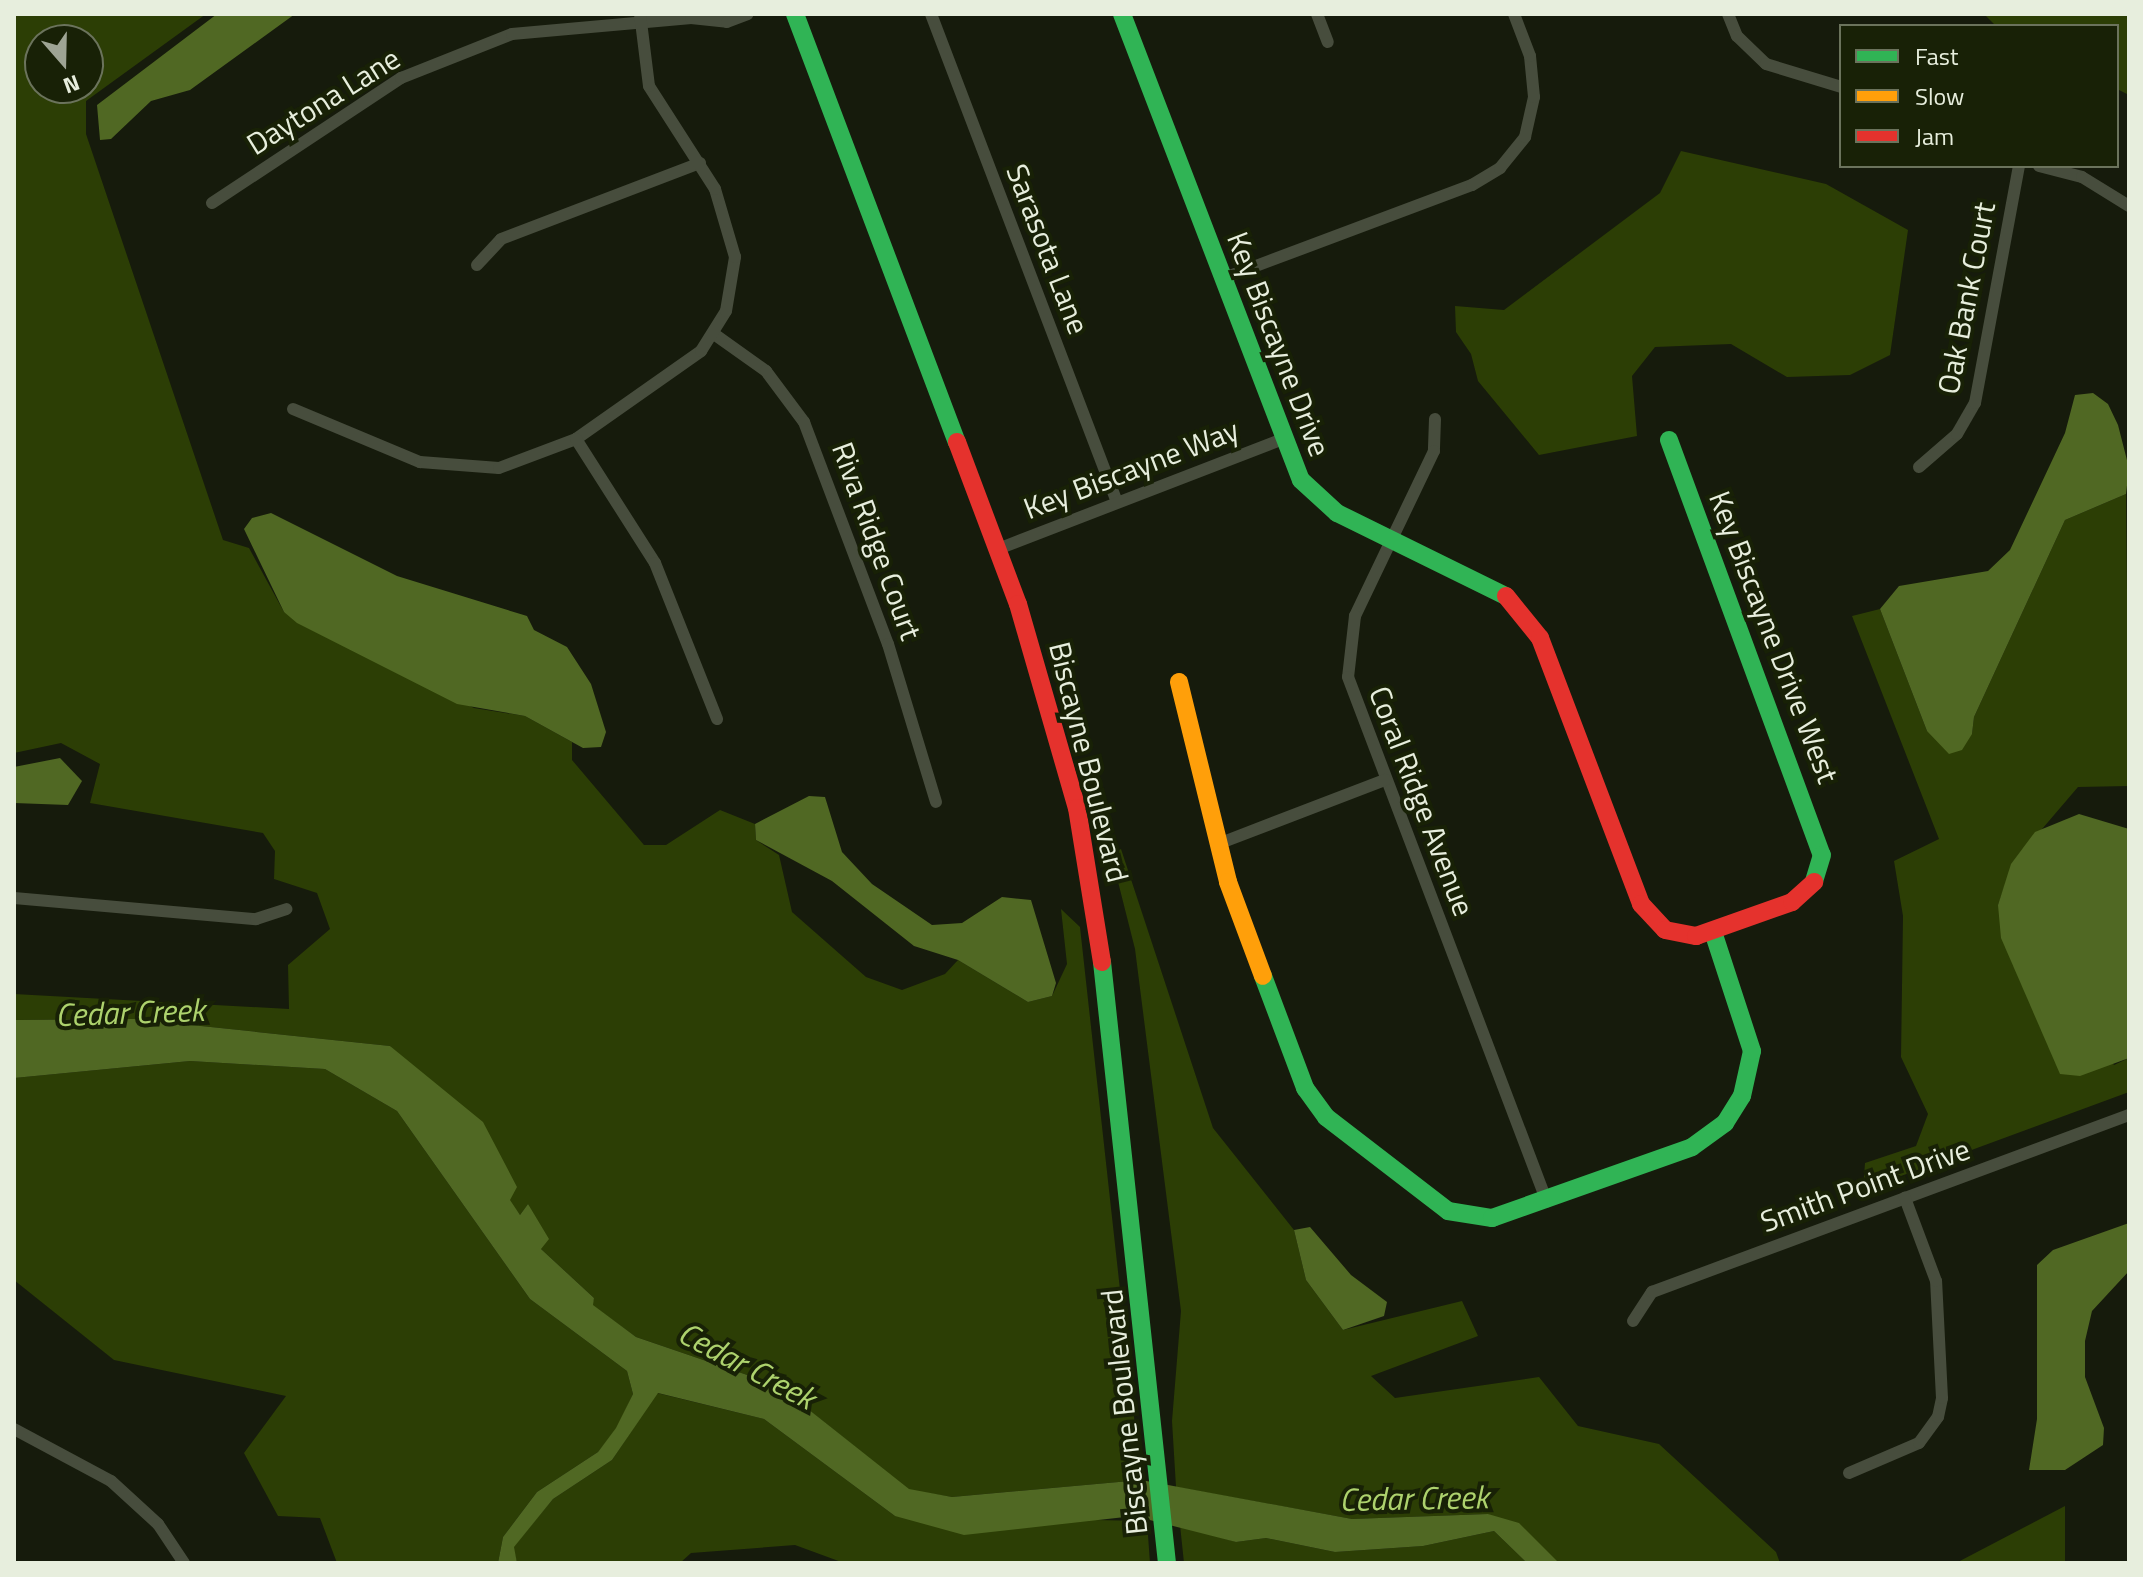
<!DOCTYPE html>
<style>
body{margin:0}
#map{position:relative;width:2143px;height:1577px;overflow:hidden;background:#161b0c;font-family:"Titillium Web",sans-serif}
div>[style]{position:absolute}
.green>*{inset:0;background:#2c3e05}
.water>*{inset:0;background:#506823}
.street>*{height:12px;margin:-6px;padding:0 6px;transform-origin:6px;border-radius:6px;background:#474d3d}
.fast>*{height:18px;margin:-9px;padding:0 9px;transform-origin:9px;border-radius:9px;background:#30b455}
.slow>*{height:18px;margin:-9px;padding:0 9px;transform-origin:9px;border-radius:9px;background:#ff9f0a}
.jam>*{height:18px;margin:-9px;padding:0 9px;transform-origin:9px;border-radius:9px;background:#e5322d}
span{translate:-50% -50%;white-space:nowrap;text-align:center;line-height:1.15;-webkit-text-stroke:8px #182106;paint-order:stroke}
.street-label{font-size:30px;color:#e7eedd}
.water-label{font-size:32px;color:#add26d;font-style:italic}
.frame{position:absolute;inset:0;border:16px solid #e7eedd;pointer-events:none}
.legend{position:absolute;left:1839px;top:24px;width:280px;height:144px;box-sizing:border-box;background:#182106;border:2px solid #6b735c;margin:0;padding:10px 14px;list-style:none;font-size:24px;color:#e7eedd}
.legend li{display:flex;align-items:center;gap:16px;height:40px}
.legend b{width:40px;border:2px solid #6b735c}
.north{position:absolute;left:24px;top:24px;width:80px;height:80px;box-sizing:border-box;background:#182106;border:2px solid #6b735c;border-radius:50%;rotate:160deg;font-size:22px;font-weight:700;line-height:32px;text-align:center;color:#e7eedd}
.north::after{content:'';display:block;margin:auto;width:28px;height:36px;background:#9ea494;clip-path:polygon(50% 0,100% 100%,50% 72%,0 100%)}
</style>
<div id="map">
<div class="green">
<div style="clip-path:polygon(evenodd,14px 14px,206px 14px,86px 101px,86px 134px,223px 540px,249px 548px,284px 612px,474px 708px,525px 716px,572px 742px,572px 760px,644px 845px,666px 845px,720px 810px,755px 824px,756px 840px,779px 855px,792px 912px,866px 977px,902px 990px,945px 974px,958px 960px,1028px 1002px,1052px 996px,1067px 964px,1061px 909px,1080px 927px,1141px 1480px,952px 1497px,909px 1490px,779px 1386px,636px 1337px,592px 1305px,594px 1298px,541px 1249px,528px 1204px,520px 1215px,390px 1046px,134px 1019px,14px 1020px,14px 994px,289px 1009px,288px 965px,330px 929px,317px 893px,274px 879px,275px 851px,263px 833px,90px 803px,100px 764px,61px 743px,14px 753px,14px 14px,40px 40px,88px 40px,88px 88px,40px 88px,40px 40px)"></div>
<div style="clip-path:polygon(1984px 14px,2129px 14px,2129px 95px,2117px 89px,2117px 26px,1996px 26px)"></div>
<div style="clip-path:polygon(1681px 151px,1826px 184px,1908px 230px,1890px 355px,1850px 375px,1787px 377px,1731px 344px,1655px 347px,1632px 376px,1637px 436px,1539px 455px,1478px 381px,1471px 354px,1456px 332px,1455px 306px,1504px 310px,1660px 193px)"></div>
<div style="clip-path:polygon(2126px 494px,2129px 786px,2078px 787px,2012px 864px,1998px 905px,2114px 1065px,2129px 1058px,2129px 1092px,1863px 1190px,1865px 1163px,1916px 1146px,1928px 1114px,1901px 1057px,1903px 916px,1894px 861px,1939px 839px,1852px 616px,1880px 609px,1927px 731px,1972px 734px,1974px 717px,2065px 520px)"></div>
<div style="clip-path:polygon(1121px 849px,1213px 1128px,1294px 1230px,1306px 1280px,1343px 1330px,1462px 1301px,1478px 1336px,1371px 1376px,1395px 1398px,1539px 1377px,1578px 1426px,1659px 1444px,1776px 1552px,1780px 1563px,1559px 1563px,1488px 1514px,1352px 1519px,1176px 1487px,1172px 1421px,1181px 1311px,1135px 949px,1111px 854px)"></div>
<div style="clip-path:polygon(190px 1061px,325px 1069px,397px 1111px,530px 1299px,627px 1371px,633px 1394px,617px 1428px,598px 1452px,537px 1492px,503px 1537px,498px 1563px,337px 1563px,320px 1518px,278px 1516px,244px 1453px,286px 1396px,114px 1360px,14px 1280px,14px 1078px)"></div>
<div style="clip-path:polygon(657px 1393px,764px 1419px,895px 1516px,1147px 1521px,1150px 1563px,844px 1563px,795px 1545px,691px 1553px,680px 1563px,517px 1563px,513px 1547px,553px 1499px,612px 1460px)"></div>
<div style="clip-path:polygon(2065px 1506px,2065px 1563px,1956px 1563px)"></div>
<div style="clip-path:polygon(1180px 1525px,1236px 1542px,1266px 1538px,1335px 1552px,1423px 1546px,1494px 1531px,1527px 1563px,1184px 1563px)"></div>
</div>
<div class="water">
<div style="clip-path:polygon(217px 14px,295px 14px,190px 90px,151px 101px,111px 139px,100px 140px,97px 105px)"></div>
<div style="clip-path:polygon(2093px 393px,2108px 404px,2118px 425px,2129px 468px,2126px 494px,2065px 520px,1974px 717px,1972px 734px,1962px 750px,1949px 754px,1927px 731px,1880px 609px,1899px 586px,1988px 571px,2010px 550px,2065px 433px,2075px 395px)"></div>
<div style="clip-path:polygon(271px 513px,397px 576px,527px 616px,534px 630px,567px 647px,591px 684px,606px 732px,601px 747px,583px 748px,525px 716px,457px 704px,297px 623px,284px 612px,244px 529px,252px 518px)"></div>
<div style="clip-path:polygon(60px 758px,82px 781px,68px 805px,14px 803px,14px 767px)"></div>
<div style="clip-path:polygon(809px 796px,825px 797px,842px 852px,872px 884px,932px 925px,962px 923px,1002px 897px,1031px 900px,1056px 983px,1052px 996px,1028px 1002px,958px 960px,914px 946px,832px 881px,756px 840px,755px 824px)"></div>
<div style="clip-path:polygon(2079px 814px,2129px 829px,2129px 1058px,2080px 1076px,2060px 1074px,2001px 938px,1998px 905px,2011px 864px,2035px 832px)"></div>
<div style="clip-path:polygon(134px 1019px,390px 1046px,483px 1122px,517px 1187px,510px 1200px,520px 1215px,528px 1204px,549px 1239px,541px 1249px,594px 1298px,593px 1305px,636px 1337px,779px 1386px,909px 1489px,952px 1497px,1141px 1480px,1352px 1519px,1488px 1514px,1519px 1523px,1559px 1563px,1527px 1563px,1494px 1531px,1423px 1546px,1335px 1552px,1266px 1538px,1236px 1542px,1134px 1516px,964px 1535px,895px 1516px,764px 1419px,658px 1393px,612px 1460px,553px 1499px,514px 1547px,517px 1563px,498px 1563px,503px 1537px,537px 1492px,598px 1452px,616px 1428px,633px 1394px,627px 1371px,530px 1299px,397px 1111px,325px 1069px,190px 1061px,14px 1078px,14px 1020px)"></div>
<div style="clip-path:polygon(2129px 1223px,2129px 1271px,2092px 1311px,2085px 1341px,2085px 1377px,2104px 1428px,2103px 1445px,2065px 1470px,2029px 1470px,2037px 1419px,2037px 1265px,2053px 1250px)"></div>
<div style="clip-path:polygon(1310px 1227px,1351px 1275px,1387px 1302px,1384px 1316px,1343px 1330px,1306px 1280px,1294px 1230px)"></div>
</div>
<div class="street">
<div style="left:931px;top:14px;width:522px;rotate:69.14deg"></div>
<div style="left:1317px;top:14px;width:30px;rotate:69deg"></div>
<div style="left:1728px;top:14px;width:24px;rotate:68deg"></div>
<div style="left:1737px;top:36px;width:40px;rotate:44deg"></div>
<div style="left:1766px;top:64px;width:78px;rotate:17deg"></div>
<div style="left:2039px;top:166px;width:44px;rotate:14.3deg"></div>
<div style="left:2082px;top:177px;width:55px;rotate:31.7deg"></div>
<div style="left:212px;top:203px;width:227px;rotate:-33.5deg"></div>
<div style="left:401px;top:78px;width:119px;rotate:-21.6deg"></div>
<div style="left:512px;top:34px;width:180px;rotate:-5.1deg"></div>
<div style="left:691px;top:18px;width:36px;rotate:6deg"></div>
<div style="left:727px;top:22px;width:22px;rotate:-21deg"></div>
<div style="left:477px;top:265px;width:35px;rotate:-47deg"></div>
<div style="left:501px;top:239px;width:213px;rotate:-20.9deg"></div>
<div style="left:1224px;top:278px;width:265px;rotate:-20.6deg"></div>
<div style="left:1472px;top:185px;width:33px;rotate:-31deg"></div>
<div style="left:1500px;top:168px;width:40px;rotate:-51deg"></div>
<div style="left:1525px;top:137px;width:41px;rotate:-77.3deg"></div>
<div style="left:1534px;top:97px;width:41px;rotate:-95.6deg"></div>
<div style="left:1530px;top:56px;width:45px;rotate:-110.9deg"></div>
<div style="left:714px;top:334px;width:64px;rotate:35.4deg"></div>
<div style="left:766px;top:371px;width:64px;rotate:53.3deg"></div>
<div style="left:804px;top:422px;width:237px;rotate:69.3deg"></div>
<div style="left:888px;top:644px;width:165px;rotate:73.1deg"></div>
<div style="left:293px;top:409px;width:138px;rotate:22.7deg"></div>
<div style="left:420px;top:462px;width:79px;rotate:4.3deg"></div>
<div style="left:499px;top:468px;width:82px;rotate:-20.6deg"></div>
<div style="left:576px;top:439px;width:153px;rotate:-35.1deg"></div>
<div style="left:701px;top:351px;width:47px;rotate:-58deg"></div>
<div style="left:726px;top:311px;width:55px;rotate:-80.5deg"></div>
<div style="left:735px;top:257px;width:71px;rotate:-106.4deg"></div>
<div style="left:715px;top:189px;width:122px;rotate:-122.7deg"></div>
<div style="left:649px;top:86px;width:73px;rotate:-97.1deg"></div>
<div style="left:1435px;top:419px;width:32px;rotate:92deg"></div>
<div style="left:1434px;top:451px;width:183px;rotate:115.6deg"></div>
<div style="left:1355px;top:616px;width:61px;rotate:96.5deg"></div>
<div style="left:1348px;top:677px;width:561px;rotate:69.24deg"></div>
<div style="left:576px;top:439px;width:147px;rotate:57.5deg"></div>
<div style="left:655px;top:563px;width:168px;rotate:68.3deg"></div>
<div style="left:1919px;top:467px;width:50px;rotate:-41deg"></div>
<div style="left:1957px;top:434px;width:36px;rotate:-60deg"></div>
<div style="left:1975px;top:403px;width:241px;rotate:-79.5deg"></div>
<div style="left:998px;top:549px;width:305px;rotate:-21.1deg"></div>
<div style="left:1218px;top:844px;width:179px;rotate:-21deg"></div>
<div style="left:14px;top:898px;width:243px;rotate:5deg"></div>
<div style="left:256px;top:919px;width:32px;rotate:-18deg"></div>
<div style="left:1633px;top:1321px;width:35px;rotate:-57deg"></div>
<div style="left:1652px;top:1292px;width:509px;rotate:-20.36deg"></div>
<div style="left:14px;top:1429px;width:110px;rotate:28.2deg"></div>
<div style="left:111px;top:1481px;width:64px;rotate:42.5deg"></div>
<div style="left:158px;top:1524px;width:47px;rotate:56.3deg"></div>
<div style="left:1849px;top:1473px;width:76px;rotate:-23.2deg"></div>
<div style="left:1919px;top:1443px;width:32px;rotate:-54deg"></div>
<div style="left:1938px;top:1417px;width:19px;rotate:-78deg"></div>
<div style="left:1942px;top:1398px;width:117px;rotate:-92.9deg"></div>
<div style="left:1936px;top:1281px;width:89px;rotate:-110.5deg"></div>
</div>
<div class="fast">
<div style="left:795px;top:14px;width:458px;rotate:69.3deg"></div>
<div style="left:1122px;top:14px;width:499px;rotate:69deg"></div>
<div style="left:1301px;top:480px;width:49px;rotate:42.5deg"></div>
<div style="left:1337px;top:513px;width:188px;rotate:26.2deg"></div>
<div style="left:1669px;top:440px;width:442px;rotate:69.8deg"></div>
<div style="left:1822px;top:855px;width:28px;rotate:107deg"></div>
<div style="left:1102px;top:962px;width:605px;rotate:83.83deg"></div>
<div style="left:1263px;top:976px;width:120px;rotate:69.4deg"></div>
<div style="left:1305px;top:1088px;width:36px;rotate:54deg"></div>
<div style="left:1326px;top:1117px;width:154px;rotate:37.6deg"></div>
<div style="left:1448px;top:1211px;width:45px;rotate:9deg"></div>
<div style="left:1492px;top:1218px;width:212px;rotate:-19.5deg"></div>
<div style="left:1692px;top:1147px;width:41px;rotate:-36deg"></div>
<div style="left:1725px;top:1123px;width:32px;rotate:-58deg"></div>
<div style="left:1742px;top:1096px;width:46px;rotate:-77.5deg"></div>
<div style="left:1752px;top:1051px;width:125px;rotate:-108.1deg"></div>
</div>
<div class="slow">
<div style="left:1179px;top:682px;width:206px;rotate:76.2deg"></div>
<div style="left:1228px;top:882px;width:100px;rotate:69.6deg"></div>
</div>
<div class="jam">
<div style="left:957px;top:442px;width:173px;rotate:69.4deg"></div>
<div style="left:1018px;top:604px;width:212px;rotate:73.9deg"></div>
<div style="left:1077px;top:808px;width:156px;rotate:80.8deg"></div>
<div style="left:1506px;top:596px;width:54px;rotate:51deg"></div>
<div style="left:1540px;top:638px;width:285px;rotate:69.2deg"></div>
<div style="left:1641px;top:904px;width:35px;rotate:47deg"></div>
<div style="left:1665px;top:930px;width:32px;rotate:11deg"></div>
<div style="left:1696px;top:936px;width:102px;rotate:-19.5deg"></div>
<div style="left:1792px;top:902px;width:30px;rotate:-42deg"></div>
</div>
<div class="street-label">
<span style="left:323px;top:101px;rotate:-32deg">Daytona Lane</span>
<span style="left:1048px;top:249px;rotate:69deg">Sarasota Lane</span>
<span style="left:1966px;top:298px;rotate:-79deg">Oak Bank Court</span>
<span style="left:1279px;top:344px;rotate:69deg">Key Biscayne Drive</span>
<span style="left:1131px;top:469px;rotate:-21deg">Key Biscayne Way</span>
<span style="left:877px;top:541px;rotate:70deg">Riva Ridge Court</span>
<span style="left:1774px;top:637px;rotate:69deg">Key Biscayne Drive West</span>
<span style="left:1089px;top:762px;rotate:76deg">Biscayne Boulevard</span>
<span style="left:1422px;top:801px;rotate:69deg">Coral Ridge Avenue</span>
<span style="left:1865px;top:1185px;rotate:-20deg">Smith Point Drive</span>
<span style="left:1124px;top:1412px;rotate:-96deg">Biscayne Boulevard</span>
</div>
<div class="water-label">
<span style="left:130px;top:1012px;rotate:-2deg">Cedar Creek</span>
<span style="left:747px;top:1365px;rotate:28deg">Cedar Creek</span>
<span style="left:1414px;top:1498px;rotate:-1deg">Cedar Creek</span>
</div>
<div class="frame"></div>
<ul class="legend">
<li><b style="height:10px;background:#30b455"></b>Fast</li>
<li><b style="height:10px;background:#ff9f0a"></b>Slow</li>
<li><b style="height:10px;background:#e5322d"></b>Jam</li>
</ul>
<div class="north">N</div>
</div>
